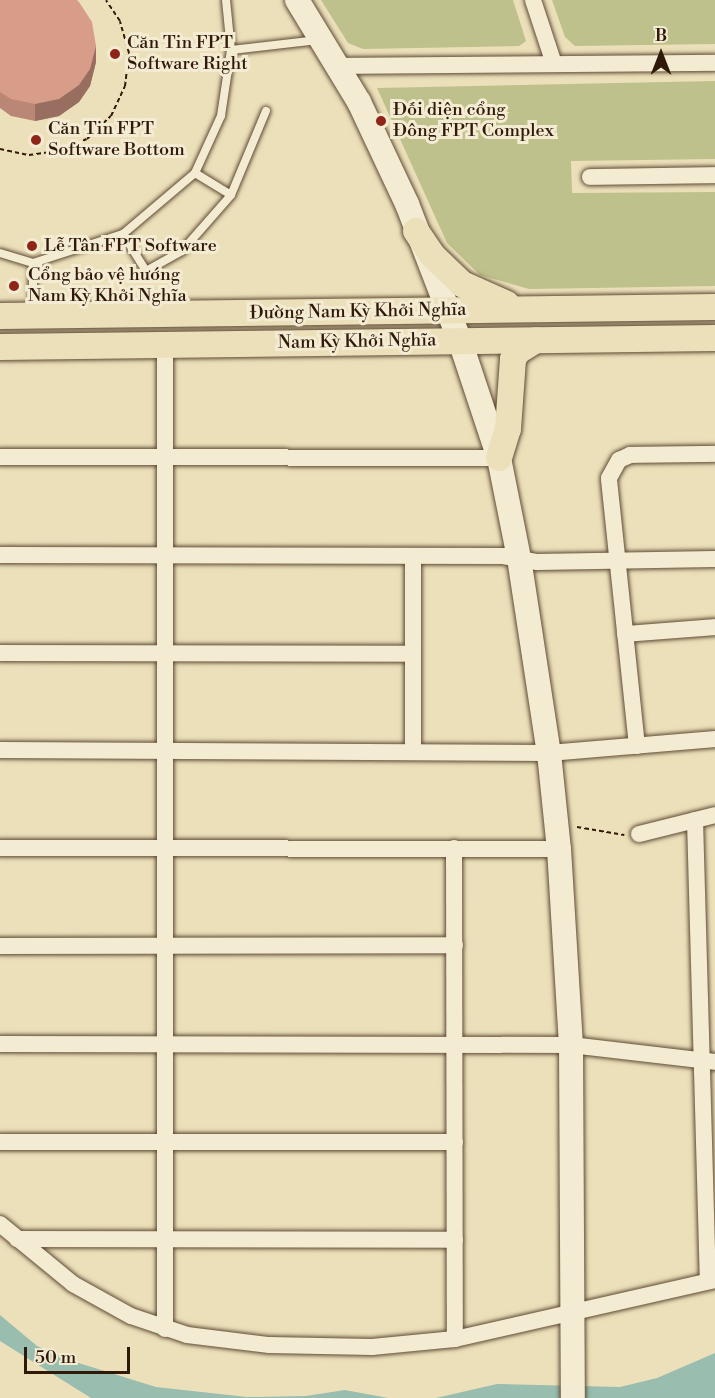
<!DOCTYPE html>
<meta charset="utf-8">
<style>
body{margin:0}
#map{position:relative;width:715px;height:1398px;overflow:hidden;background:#ece0ba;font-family:"Libre Bodoni",serif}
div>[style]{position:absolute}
.green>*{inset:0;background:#bec18b}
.water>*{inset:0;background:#99bdaf}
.path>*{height:2px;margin-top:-1px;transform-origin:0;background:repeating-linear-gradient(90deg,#301909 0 4.5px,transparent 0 7.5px)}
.roads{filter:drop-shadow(0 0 2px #5f4b35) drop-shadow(0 0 2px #5f4b35)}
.lane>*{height:8px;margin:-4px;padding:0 4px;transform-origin:4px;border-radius:4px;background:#f3ebd2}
.street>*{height:16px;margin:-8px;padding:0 8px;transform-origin:8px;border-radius:8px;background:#f3ebd2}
.secondary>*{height:24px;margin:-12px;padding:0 12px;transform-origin:12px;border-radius:12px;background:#f3ebd2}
.primary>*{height:26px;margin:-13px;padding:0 13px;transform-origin:13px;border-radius:13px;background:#ece0ba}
.wall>*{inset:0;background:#ba8776}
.shaded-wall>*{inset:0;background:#976e60}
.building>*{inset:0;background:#d89d89}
.dots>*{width:16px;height:16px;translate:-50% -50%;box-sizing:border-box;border:3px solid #f3ebd2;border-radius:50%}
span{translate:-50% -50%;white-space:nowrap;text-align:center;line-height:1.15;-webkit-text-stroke:6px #f3ebd2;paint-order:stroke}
.poi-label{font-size:18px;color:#301909}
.left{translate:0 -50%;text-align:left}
.street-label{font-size:18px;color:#301909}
.north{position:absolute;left:631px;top:24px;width:60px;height:60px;-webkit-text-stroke:4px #f3ebd2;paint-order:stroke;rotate:0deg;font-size:16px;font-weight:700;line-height:24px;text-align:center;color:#301909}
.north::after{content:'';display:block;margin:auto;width:21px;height:27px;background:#301909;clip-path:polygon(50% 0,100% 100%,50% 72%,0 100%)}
.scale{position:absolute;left:24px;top:1347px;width:106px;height:27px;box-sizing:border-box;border:3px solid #301909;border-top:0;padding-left:8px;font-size:18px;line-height:21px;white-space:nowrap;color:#301909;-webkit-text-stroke:4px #f3ebd2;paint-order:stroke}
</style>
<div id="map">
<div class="green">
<div style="clip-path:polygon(321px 0,513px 0,526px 41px,519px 46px,363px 49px,348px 43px)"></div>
<div style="clip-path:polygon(552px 0,715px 0,715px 44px,575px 46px,565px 37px)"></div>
<div style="clip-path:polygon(715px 81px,715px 159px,571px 161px,572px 193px,715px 192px,715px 286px,529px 289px,480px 275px,447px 243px,377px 88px)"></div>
</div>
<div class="water">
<div style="clip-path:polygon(0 1315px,37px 1346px,69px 1360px,156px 1387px,247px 1397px,306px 1396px,345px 1390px,388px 1398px,91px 1398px,0 1341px)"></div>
<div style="clip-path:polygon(715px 1353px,715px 1398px,436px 1398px,497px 1384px,620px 1387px,657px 1378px)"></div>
</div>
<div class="path">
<div style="left:0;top:149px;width:30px;rotate:12deg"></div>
<div style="left:29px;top:155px;width:34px;rotate:-8deg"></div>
<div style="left:63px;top:150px;width:26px;rotate:-25deg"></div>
<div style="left:87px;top:139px;width:33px;rotate:-44deg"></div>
<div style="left:111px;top:116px;width:33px;rotate:-65deg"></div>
<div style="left:125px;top:86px;width:33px;rotate:-83deg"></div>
<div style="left:129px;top:53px;width:33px;rotate:-106deg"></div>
<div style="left:120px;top:21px;width:25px;rotate:-124deg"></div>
<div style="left:577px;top:827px;width:48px;rotate:9.7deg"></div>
</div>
<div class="roads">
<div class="lane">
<div style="left:226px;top:0;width:50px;rotate:84.3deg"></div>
<div style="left:195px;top:173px;width:42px;rotate:31.4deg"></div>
<div style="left:231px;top:195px;width:91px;rotate:-67.4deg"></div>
<div style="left:123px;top:234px;width:44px;rotate:58.1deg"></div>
<div style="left:146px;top:271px;width:41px;rotate:-29.1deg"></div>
<div style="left:182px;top:251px;width:74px;rotate:-48.8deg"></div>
<div style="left:0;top:253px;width:34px;rotate:17deg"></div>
<div style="left:33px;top:263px;width:95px;rotate:-17.9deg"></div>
<div style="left:123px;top:234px;width:94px;rotate:-40.3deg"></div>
<div style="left:195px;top:173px;width:63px;rotate:-65.5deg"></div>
<div style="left:221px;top:116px;width:67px;rotate:-81.4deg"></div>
<div style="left:231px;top:50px;width:88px;rotate:-6.6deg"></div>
<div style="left:33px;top:263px;width:50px;rotate:90deg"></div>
</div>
<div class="street">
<div style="left:533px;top:0;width:67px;rotate:71.8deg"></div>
<div style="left:338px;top:66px;width:377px;rotate:-0.5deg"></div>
<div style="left:590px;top:177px;width:125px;rotate:-0.9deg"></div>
<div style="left:165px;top:345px;width:984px;rotate:90deg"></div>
<div style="left:0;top:457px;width:499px;rotate:0.1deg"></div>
<div style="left:0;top:555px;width:503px;rotate:0.11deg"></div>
<div style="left:503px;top:556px;width:35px;rotate:10deg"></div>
<div style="left:537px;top:562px;width:178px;rotate:-1deg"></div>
<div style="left:413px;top:556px;width:196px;rotate:90deg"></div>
<div style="left:625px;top:634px;width:90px;rotate:-4.4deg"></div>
<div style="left:0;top:653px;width:413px;rotate:0.1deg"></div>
<div style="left:637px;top:746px;width:269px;rotate:-96deg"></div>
<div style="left:609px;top:478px;width:21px;rotate:-61deg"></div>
<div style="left:619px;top:460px;width:12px;rotate:-24deg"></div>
<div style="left:630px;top:455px;width:85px;rotate:-0.7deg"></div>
<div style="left:0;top:750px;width:549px;rotate:0.31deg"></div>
<div style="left:549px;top:753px;width:167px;rotate:-4.8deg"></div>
<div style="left:695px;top:820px;width:461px;rotate:88.4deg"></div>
<div style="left:639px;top:834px;width:78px;rotate:-14deg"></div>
<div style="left:0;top:848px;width:559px;rotate:0.1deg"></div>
<div style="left:454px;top:848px;width:491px;rotate:89.9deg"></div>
<div style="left:0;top:946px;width:455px;rotate:-0.1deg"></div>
<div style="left:0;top:1044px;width:571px;rotate:0.1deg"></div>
<div style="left:571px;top:1045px;width:145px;rotate:6.7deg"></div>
<div style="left:0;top:1142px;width:455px"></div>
<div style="left:0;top:1224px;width:94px;rotate:39.4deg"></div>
<div style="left:73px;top:1284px;width:66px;rotate:28.9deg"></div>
<div style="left:131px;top:1316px;width:59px;rotate:18.7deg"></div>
<div style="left:187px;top:1335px;width:83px;rotate:7deg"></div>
<div style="left:269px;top:1345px;width:103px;rotate:1.1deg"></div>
<div style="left:372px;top:1347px;width:83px;rotate:-5.5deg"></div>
<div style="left:455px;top:1339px;width:267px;rotate:-12.8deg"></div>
<div style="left:17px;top:1239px;width:438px;rotate:0.1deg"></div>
</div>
<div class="secondary">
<div style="left:297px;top:0;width:119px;rotate:58.7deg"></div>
<div style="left:359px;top:102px;width:113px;rotate:64.8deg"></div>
<div style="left:407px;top:204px;width:147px;rotate:68.9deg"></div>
<div style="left:460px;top:341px;width:123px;rotate:71.6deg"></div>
<div style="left:499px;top:458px;width:102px;rotate:78.7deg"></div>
<div style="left:519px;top:558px;width:197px;rotate:81.3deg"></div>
<div style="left:549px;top:753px;width:97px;rotate:84.1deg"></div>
<div style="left:559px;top:849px;width:196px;rotate:86.5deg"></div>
<div style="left:571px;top:1045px;width:353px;rotate:89.7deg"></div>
</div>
<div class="primary">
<div style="left:416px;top:231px;width:29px;rotate:56deg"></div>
<div style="left:432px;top:255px;width:42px;rotate:44deg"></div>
<div style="left:462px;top:284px;width:49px;rotate:24deg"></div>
<div style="left:0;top:316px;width:715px;rotate:-0.72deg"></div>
<div style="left:0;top:347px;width:715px;rotate:-0.72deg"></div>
<div style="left:499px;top:458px;width:30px;rotate:-73deg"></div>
<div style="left:508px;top:429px;width:70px;rotate:-85.9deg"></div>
<div style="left:513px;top:359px;width:9px;rotate:-58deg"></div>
<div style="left:518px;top:351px;width:21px;rotate:-31deg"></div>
</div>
</div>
<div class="wall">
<div style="clip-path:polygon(0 0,96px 62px,90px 86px,79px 102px,59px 116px,35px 121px,11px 116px,0 108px)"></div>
</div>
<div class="shaded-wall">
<div style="clip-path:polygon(96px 46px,96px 62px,90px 86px,79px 102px,59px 116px,35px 121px,35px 104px)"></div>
</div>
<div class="building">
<div style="clip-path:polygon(0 0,77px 0,79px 2px,92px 22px,96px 46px,90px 69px,79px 85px,59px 99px,35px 104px,11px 99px,0 92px)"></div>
</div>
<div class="dots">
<div style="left:115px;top:54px;background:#8f2418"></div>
<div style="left:381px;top:121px;background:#8f2418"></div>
<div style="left:36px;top:140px;background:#8f2418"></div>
<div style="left:32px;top:246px;background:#8f2418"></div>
<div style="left:14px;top:286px;background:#8f2418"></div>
</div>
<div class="poi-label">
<span class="left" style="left:127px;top:54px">Căn Tin FPT<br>Software Right</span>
<span class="left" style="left:393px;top:121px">Đối diện cổng<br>Đông FPT Complex</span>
<span class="left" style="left:48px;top:140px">Căn Tin FPT<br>Software Bottom</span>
<span class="left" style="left:44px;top:246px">Lễ Tân FPT Software</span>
<span class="left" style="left:28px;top:286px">Cổng bảo vệ hướng<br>Nam Kỳ Khởi Nghĩa</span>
</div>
<div class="street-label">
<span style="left:358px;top:312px;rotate:-1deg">Đường Nam Kỳ Khởi Nghĩa</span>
<span style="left:357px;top:342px;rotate:-1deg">Nam Kỳ Khởi Nghĩa</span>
</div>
<div class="north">B</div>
<div class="scale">50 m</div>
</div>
